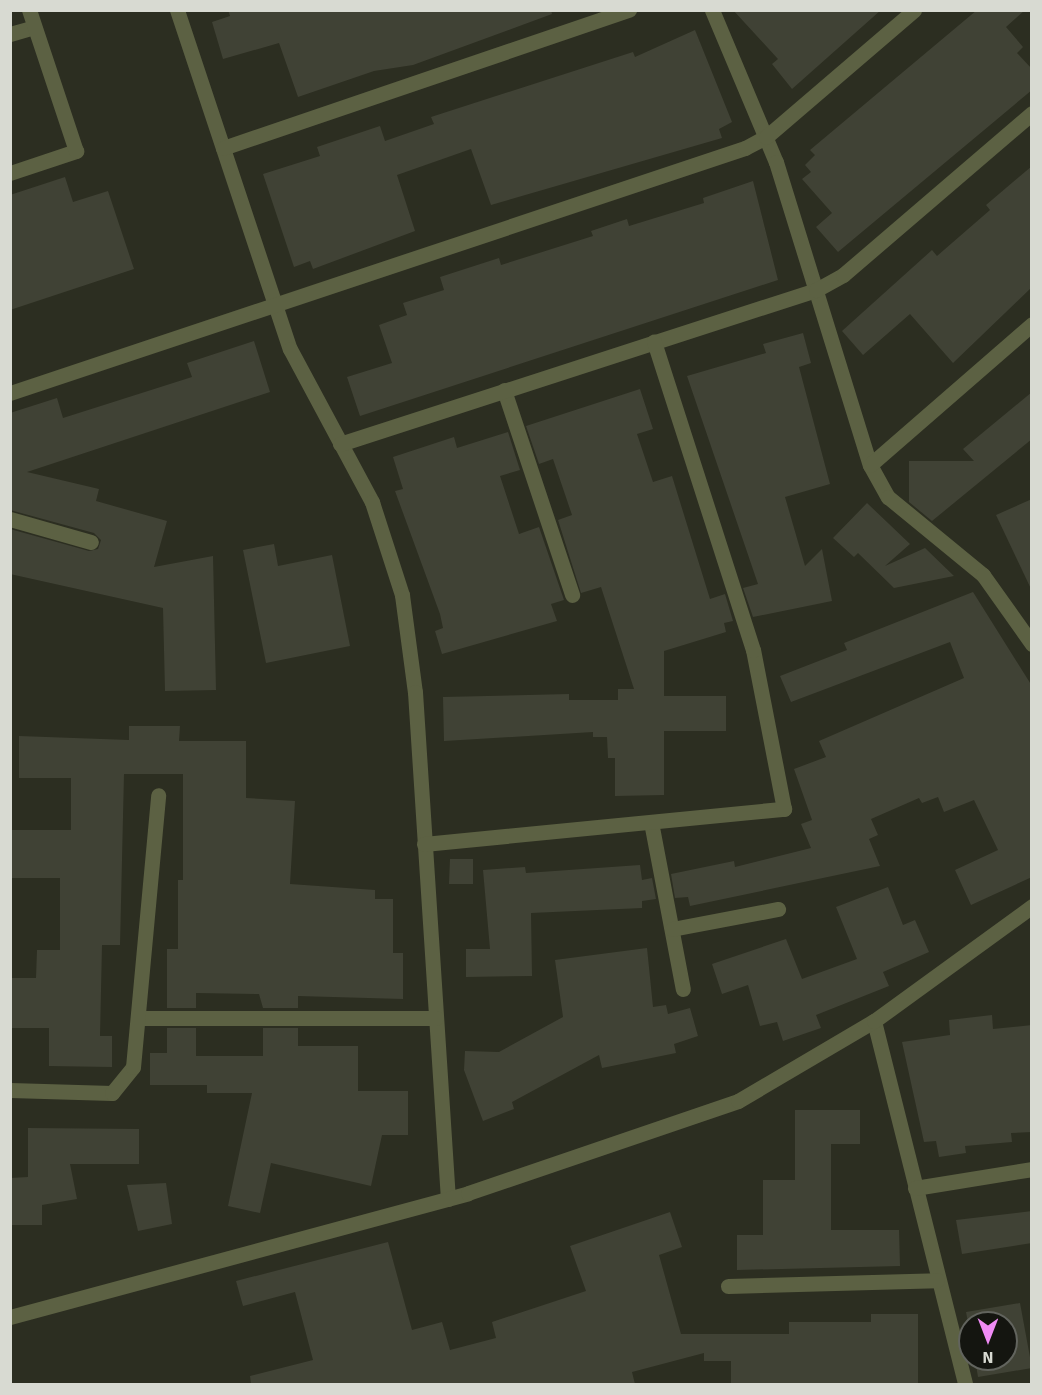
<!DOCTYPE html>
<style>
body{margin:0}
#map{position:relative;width:1042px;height:1395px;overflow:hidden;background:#2c2e21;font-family:Signika,sans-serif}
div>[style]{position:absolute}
.building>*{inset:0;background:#404235}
.lane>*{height:15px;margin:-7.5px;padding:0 7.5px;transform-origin:7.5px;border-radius:7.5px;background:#5c6143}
.street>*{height:15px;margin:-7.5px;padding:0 7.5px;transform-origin:7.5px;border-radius:7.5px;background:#5c6143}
span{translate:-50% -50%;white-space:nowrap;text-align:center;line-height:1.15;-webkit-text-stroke:6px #141510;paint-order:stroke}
.frame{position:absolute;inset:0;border:12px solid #d8dad2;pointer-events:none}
.north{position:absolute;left:958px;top:1311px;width:60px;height:60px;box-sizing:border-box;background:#141510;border:2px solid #62645e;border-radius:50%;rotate:180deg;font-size:16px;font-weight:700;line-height:24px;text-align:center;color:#d8dad2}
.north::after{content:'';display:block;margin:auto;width:21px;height:27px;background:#f08bf5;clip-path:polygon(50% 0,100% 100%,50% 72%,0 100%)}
</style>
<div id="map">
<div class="building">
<div style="clip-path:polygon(228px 10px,551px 10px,552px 14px,413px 65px,374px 71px,298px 97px,279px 43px,223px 59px,212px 22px,230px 16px)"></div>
<div style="clip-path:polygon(733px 10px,881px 10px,792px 89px,772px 64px,778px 59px)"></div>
<div style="clip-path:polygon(977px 10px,1025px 10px,1006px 27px,1023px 47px,1017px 53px,1032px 69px,1032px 90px,838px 252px,816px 227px,832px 213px,802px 179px,811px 172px,805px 165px,815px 155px,810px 150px)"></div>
<div style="clip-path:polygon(695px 30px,732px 122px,719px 129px,722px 138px,491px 205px,471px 149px,397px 175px,415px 231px,313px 269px,310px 261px,294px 267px,263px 174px,320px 156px,317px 147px,380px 126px,385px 141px,434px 124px,431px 117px,633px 52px,635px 57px)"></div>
<div style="clip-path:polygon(1032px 166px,1032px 287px,953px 363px,910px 314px,863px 355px,842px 331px,932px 250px,937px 256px,990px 210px,986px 205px)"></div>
<div style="clip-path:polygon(65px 177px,73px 202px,108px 191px,134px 269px,10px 310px,10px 195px)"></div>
<div style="clip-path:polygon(753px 181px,778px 280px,360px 416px,347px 377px,392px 363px,379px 325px,407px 315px,403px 303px,444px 290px,440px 277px,499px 258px,501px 265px,593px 236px,591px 231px,627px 219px,629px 226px,704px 203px,703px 198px)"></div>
<div style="clip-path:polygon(803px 333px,811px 363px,799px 367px,830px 484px,785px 497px,805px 566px,822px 549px,832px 601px,753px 617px,743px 588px,758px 584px,687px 376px,766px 353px,763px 344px)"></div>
<div style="clip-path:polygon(254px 341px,270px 392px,27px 472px,99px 489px,96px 501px,167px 521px,154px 567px,213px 556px,216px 690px,165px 691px,163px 608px,10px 574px,10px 529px,89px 551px,98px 549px,101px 540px,94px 533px,10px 510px,10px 413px,57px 398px,63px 418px,192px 377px,187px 363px)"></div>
<div style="clip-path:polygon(640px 389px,653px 429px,637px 434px,653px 482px,672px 476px,710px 599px,725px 594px,733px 621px,724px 623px,726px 632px,664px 651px,664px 696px,726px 696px,726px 731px,664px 731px,664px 795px,615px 796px,615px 758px,608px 758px,607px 737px,593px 737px,593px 732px,444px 741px,443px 697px,569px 694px,569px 700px,618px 700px,618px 689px,634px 689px,601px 587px,581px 593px,558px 520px,572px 515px,553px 459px,539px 464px,526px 426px)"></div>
<div style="clip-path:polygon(1032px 392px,1032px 439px,932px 521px,909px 502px,909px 461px,974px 461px,963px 449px)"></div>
<div style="clip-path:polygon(508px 432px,520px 470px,500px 476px,519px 534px,539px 527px,564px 600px,551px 604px,557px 621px,442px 654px,435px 631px,443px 628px,440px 614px,395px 491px,403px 489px,393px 457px,454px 437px,457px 448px)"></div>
<div style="clip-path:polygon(1032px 499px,1032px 591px,996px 515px)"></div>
<div style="clip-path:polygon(867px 503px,910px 544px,885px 566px,925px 548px,954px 576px,894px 588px,858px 553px,854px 557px,833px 538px)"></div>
<div style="clip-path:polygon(274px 544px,278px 566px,332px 555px,350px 646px,266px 663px,243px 550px)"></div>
<div style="clip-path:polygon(973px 592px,1032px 686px,1032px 877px,971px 905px,955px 870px,998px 850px,974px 800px,944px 812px,938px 797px,922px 803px,919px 798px,871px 819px,878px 835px,869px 839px,880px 866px,690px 906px,688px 897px,675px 898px,671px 874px,734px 861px,735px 867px,811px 848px,801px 824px,812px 820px,794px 769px,826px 757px,819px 741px,964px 678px,950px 642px,791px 702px,780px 676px,847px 650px,844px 643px)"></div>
<div style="clip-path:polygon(129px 726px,180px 726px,179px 741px,246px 741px,246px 798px,295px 801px,290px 884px,375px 890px,375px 899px,393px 899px,393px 953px,403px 953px,403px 999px,298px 996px,298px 1008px,263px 1008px,259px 994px,196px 993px,196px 1008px,167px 1008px,167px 949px,178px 949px,178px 880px,183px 880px,183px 774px,124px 774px,120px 945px,102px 945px,100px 1036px,112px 1036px,112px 1067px,49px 1066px,49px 1028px,10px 1028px,10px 978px,36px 978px,37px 950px,60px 950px,60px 878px,10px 878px,10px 830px,71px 830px,71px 778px,19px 778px,19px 736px,129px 740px)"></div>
<div style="clip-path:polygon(450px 859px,473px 859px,473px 884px,449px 884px)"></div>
<div style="clip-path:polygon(640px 865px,642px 880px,652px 878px,656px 899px,642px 901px,642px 908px,531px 913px,532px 976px,466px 977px,466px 949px,490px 949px,483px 870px,525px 867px,526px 873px)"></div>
<div style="clip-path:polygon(888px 887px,903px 925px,915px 920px,929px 952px,883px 972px,889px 986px,816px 1015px,821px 1028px,783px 1041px,777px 1022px,760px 1026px,748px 985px,722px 994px,712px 964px,786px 939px,802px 979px,857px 959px,836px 907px)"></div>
<div style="clip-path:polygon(647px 948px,653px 1007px,666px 1005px,668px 1014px,690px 1008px,698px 1036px,674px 1044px,676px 1053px,602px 1068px,599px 1055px,512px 1102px,514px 1109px,483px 1121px,464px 1070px,465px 1051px,499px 1052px,563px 1017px,555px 960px)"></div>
<div style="clip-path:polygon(992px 1015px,993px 1029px,1032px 1025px,1032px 1132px,1011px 1133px,1012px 1142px,965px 1146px,966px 1153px,939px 1157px,936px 1141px,924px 1142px,902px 1042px,950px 1035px,949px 1020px)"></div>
<div style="clip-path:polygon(167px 1028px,196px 1028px,196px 1056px,263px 1056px,263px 1028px,298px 1028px,298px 1046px,358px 1046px,358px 1091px,408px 1091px,408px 1135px,382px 1135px,371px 1186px,271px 1163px,260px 1213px,228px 1206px,252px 1093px,207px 1093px,207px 1085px,150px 1085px,150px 1053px,167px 1053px)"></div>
<div style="clip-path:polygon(795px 1110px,860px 1110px,860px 1144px,831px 1144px,831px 1230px,899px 1230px,900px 1266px,737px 1270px,737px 1235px,763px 1235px,763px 1180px,795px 1180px)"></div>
<div style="clip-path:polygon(28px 1128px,139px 1129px,139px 1164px,70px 1164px,77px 1199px,42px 1205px,42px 1225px,10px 1225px,10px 1178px,28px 1177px)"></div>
<div style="clip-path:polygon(166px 1183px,172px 1224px,138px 1231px,127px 1185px)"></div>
<div style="clip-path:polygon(1032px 1211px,1032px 1243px,962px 1254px,956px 1220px)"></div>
<div style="clip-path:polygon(670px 1212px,682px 1247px,659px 1255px,681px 1334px,789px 1334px,789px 1322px,871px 1322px,871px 1314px,918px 1314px,918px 1384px,731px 1384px,731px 1361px,704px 1361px,704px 1353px,632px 1372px,635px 1384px,251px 1384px,250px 1376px,313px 1360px,295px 1292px,243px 1306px,236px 1281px,388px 1242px,412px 1330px,442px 1322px,450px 1350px,496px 1338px,492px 1322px,586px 1291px,570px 1246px)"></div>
<div style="clip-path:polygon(1020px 1303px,1032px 1368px,978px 1377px,975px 1359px,1006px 1359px,1006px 1323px,970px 1323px,970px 1333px,966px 1312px)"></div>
</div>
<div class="lane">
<div style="left:10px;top:34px;width:25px;rotate:-16deg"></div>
<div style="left:10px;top:173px;width:70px;rotate:-18.4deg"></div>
<div style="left:76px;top:151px;width:149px;rotate:-108.4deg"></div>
</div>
<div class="street">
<div style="left:177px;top:10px;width:357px;rotate:71.6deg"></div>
<div style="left:290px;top:349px;width:174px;rotate:61.8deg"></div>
<div style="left:372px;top:502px;width:98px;rotate:72.1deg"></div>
<div style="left:402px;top:595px;width:98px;rotate:82.4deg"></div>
<div style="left:415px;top:692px;width:508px;rotate:86.28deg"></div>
<div style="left:712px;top:10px;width:165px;rotate:67.2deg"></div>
<div style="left:776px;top:162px;width:317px;rotate:72.8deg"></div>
<div style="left:870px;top:465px;width:37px;rotate:61deg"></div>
<div style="left:888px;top:497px;width:123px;rotate:39.4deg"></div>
<div style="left:983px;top:575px;width:85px;rotate:54.6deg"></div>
<div style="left:223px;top:148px;width:429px;rotate:-18.8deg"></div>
<div style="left:504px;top:390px;width:216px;rotate:71.6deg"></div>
<div style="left:10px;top:393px;width:775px;rotate:-18.43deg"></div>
<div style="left:745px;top:148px;width:24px;rotate:-28deg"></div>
<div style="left:766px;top:137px;width:195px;rotate:-40.6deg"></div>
<div style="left:340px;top:444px;width:500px;rotate:-17.93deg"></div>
<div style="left:816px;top:290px;width:31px;rotate:-29deg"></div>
<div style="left:843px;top:275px;width:249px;rotate:-40.6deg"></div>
<div style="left:870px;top:465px;width:215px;rotate:-41deg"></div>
<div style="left:10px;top:519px;width:84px;rotate:15.9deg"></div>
<div style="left:651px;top:822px;width:170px;rotate:79.2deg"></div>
<div style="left:424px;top:844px;width:362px;rotate:-5.6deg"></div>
<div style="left:784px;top:809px;width:162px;rotate:-101deg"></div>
<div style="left:753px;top:650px;width:324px;rotate:-107.8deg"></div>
<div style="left:672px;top:929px;width:108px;rotate:-10.7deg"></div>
<div style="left:138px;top:1018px;width:298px"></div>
<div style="left:874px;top:1021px;width:374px;rotate:75.9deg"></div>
<div style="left:10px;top:1090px;width:102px;rotate:1.7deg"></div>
<div style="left:112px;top:1093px;width:33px;rotate:-51deg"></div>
<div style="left:133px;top:1067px;width:273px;rotate:-84.7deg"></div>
<div style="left:915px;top:1188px;width:119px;rotate:-9.2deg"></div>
<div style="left:728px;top:1286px;width:209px;rotate:-1.6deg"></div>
<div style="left:10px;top:1317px;width:474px;rotate:-15.1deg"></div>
<div style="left:468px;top:1193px;width:285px;rotate:-18.8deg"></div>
<div style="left:738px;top:1101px;width:158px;rotate:-30.5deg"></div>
<div style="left:874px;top:1021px;width:195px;rotate:-36deg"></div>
</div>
<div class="frame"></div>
<div class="north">N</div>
</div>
